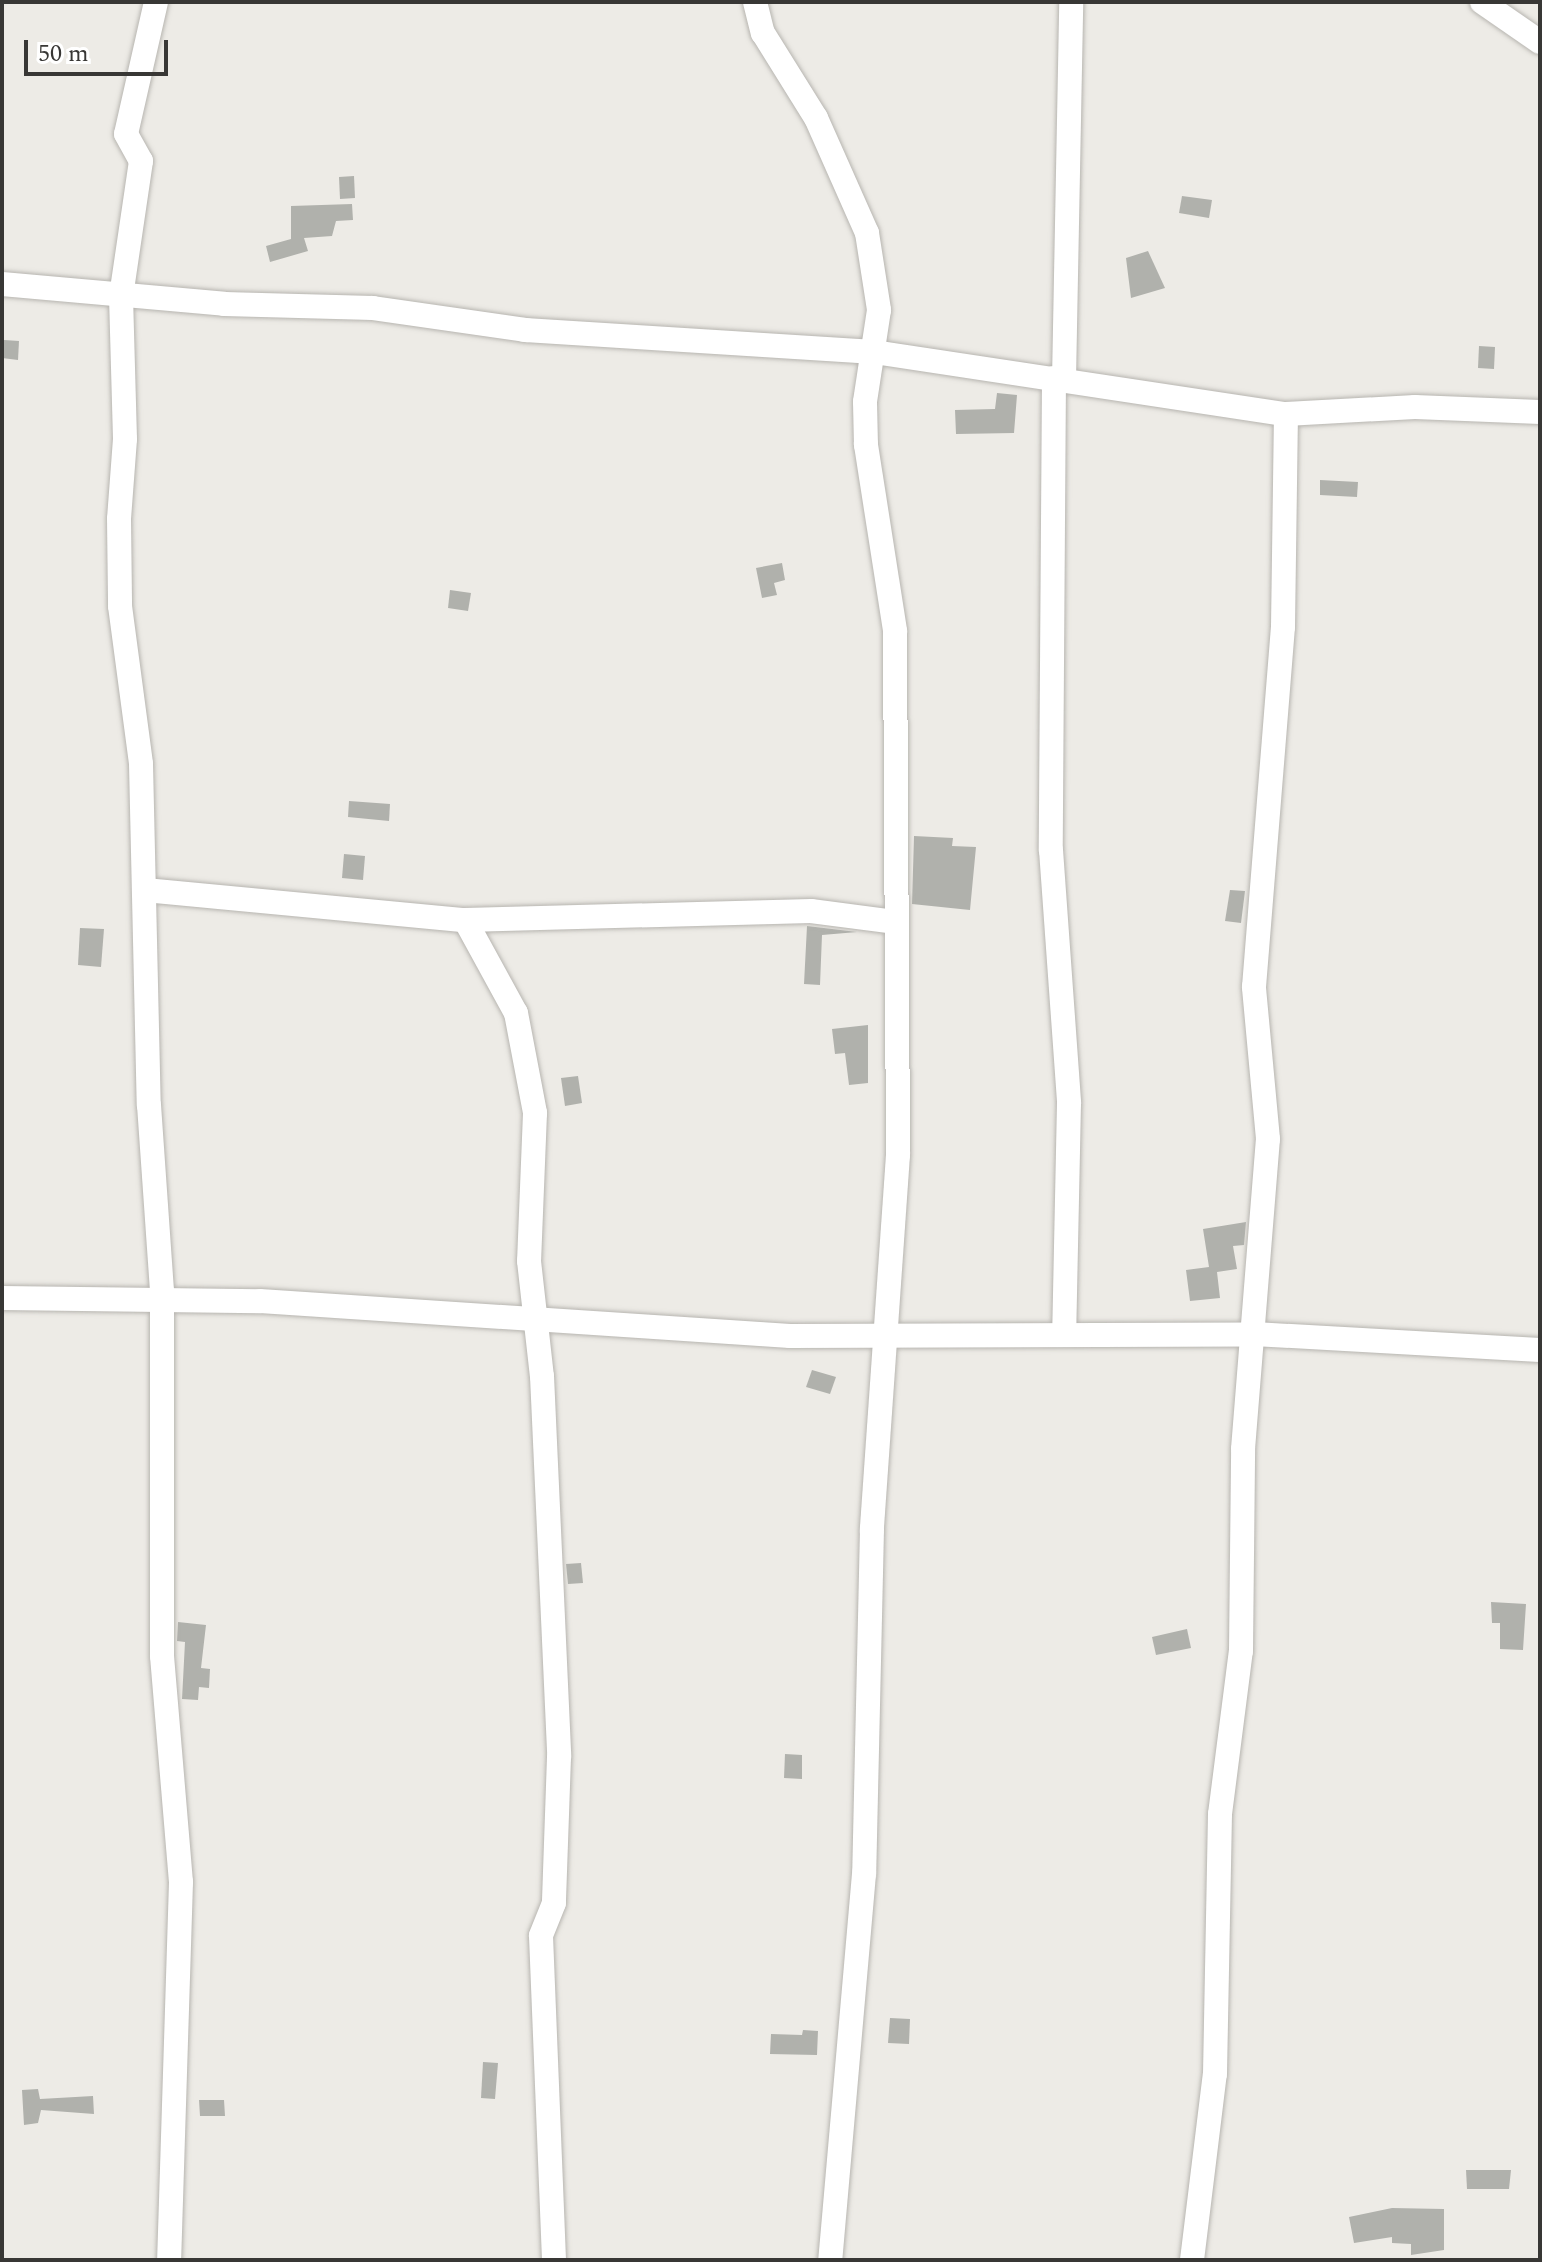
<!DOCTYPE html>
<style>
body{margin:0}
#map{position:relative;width:1542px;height:2262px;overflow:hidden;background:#edebe6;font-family:Spectral,serif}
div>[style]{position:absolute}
.building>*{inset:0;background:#b0b1ac}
.roads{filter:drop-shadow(0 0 2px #b7b5b0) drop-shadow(0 0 2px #b7b5b0)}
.street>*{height:24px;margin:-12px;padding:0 12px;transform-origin:12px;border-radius:12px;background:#fff}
span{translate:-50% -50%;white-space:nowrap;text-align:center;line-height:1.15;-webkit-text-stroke:6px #fff;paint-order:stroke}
.frame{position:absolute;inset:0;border:4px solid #383735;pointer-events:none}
.scale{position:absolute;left:24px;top:40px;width:144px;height:36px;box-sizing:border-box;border:4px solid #383735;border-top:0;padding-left:10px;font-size:24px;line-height:28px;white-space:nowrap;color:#383735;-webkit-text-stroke:6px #fff;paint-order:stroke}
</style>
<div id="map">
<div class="building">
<div style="clip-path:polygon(354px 176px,355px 198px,340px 199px,339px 177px)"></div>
<div style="clip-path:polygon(1182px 196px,1212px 200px,1209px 218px,1179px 213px)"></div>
<div style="clip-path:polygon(352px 204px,353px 220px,336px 221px,332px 236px,304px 238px,308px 251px,270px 262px,266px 246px,291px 239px,291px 206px)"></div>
<div style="clip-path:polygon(1148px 251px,1165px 288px,1131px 298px,1126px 258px)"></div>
<div style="clip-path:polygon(4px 340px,19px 341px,18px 360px,2px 358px)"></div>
<div style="clip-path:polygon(1479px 346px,1495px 347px,1494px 369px,1478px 368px)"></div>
<div style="clip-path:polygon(997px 393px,1017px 395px,1014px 433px,956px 434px,955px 410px,995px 409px)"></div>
<div style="clip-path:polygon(1320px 480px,1358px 482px,1357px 497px,1320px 495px)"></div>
<div style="clip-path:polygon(782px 563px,785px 580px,774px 583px,777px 595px,762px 598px,756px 568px)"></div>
<div style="clip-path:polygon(450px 590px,471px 593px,468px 611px,448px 608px)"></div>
<div style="clip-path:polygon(349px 801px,390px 804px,389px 821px,348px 817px)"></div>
<div style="clip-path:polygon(914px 836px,953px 838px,952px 846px,976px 847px,970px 910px,912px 904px)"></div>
<div style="clip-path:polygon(344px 854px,365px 856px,363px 880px,342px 878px)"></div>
<div style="clip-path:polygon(1230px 890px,1245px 891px,1241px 923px,1225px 921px)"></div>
<div style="clip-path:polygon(807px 926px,857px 932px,822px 935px,820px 985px,804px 984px)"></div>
<div style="clip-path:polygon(80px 928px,104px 929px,101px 967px,78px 965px)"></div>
<div style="clip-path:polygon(868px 1025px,868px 1083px,849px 1085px,845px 1053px,835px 1054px,832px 1029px)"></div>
<div style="clip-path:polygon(578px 1076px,582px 1103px,565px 1106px,561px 1078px)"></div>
<div style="clip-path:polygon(1246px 1222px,1244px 1245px,1233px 1246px,1237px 1269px,1217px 1272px,1220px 1298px,1190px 1301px,1186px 1270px,1209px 1267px,1203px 1229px)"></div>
<div style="clip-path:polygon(812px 1370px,836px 1377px,830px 1394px,806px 1387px)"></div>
<div style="clip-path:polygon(581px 1563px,583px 1583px,568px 1584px,566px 1564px)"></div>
<div style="clip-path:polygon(1491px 1602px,1526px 1604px,1523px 1650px,1500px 1649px,1500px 1623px,1492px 1623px)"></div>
<div style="clip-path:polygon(178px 1622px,206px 1625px,201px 1668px,210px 1669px,209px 1688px,199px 1687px,198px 1700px,182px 1699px,185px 1642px,177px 1641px)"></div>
<div style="clip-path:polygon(1187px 1629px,1191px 1648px,1156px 1655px,1152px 1637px)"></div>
<div style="clip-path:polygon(785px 1754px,802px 1755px,802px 1779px,784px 1778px)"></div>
<div style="clip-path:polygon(890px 2018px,910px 2019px,909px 2044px,888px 2043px)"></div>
<div style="clip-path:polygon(803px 2030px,818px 2031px,817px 2055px,770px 2054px,771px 2034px,802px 2035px)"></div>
<div style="clip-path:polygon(483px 2062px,498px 2063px,495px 2099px,481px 2098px)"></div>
<div style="clip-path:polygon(38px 2089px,40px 2099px,93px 2096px,94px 2114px,41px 2110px,38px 2123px,24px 2125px,22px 2090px)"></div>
<div style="clip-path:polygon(199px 2100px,224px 2100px,225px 2116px,200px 2116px)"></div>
<div style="clip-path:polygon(1466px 2170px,1511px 2170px,1509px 2189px,1467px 2189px)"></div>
<div style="clip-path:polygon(1392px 2208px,1444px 2209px,1444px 2250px,1411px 2255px,1411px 2244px,1392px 2243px,1392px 2237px,1354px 2243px,1349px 2217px)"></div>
</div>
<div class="roads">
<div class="street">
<div style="left:156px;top:2px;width:135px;rotate:102.8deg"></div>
<div style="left:126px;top:134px;width:31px;rotate:61deg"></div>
<div style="left:141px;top:161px;width:136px;rotate:98.4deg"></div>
<div style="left:121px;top:296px;width:143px;rotate:88.4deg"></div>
<div style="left:125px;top:439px;width:80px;rotate:94.3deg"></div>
<div style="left:119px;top:519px;width:87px;rotate:89.3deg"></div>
<div style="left:120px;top:606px;width:159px;rotate:82.4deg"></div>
<div style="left:141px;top:764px;width:341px;rotate:88.7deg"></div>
<div style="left:149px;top:1105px;width:186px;rotate:86deg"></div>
<div style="left:162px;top:1291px;width:365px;rotate:90deg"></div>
<div style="left:162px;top:1656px;width:227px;rotate:85.2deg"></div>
<div style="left:181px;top:1882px;width:378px;rotate:91.8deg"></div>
<div style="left:755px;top:2px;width:32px;rotate:76deg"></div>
<div style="left:763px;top:33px;width:100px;rotate:58.1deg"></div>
<div style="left:816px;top:118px;width:126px;rotate:66.1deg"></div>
<div style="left:867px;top:233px;width:78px;rotate:81.1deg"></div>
<div style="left:879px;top:310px;width:93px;rotate:98.7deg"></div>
<div style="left:865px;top:402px;width:43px;rotate:88.7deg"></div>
<div style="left:866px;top:445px;width:188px;rotate:81.1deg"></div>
<div style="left:895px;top:631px;width:524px;rotate:89.67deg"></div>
<div style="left:898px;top:1155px;width:375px;rotate:94deg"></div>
<div style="left:872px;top:1529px;width:345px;rotate:91.3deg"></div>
<div style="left:864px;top:1874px;width:387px;rotate:95deg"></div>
<div style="left:1482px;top:2px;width:70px;rotate:34.6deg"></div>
<div style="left:2px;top:284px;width:223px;rotate:5.1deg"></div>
<div style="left:224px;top:304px;width:149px;rotate:1.5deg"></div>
<div style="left:373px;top:308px;width:154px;rotate:8.2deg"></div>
<div style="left:525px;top:330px;width:350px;rotate:3.6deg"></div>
<div style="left:874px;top:352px;width:417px;rotate:8.6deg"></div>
<div style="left:1286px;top:414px;width:129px;rotate:-3.1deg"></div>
<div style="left:1415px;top:407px;width:125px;rotate:2.3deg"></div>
<div style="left:1054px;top:378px;width:472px;rotate:90.4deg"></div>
<div style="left:1051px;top:850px;width:254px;rotate:85.9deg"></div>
<div style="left:1069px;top:1103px;width:231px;rotate:91.2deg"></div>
<div style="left:1064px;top:380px;width:378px;rotate:-88.9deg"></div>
<div style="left:145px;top:890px;width:321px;rotate:5.4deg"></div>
<div style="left:465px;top:920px;width:346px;rotate:-1.5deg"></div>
<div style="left:811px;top:911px;width:86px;rotate:7.4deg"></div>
<div style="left:465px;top:920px;width:106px;rotate:61.3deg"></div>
<div style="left:516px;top:1013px;width:102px;rotate:79.2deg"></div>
<div style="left:535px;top:1113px;width:148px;rotate:92.3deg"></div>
<div style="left:529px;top:1261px;width:116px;rotate:83.6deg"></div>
<div style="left:542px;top:1376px;width:381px;rotate:87.4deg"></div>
<div style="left:559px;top:1757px;width:146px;rotate:92deg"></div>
<div style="left:554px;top:1903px;width:35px;rotate:112deg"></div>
<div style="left:541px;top:1936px;width:324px;rotate:87.7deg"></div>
<div style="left:2px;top:1298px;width:258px;rotate:0.7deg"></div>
<div style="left:260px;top:1301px;width:531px;rotate:3.78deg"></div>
<div style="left:790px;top:1336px;width:464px;rotate:-0.2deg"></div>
<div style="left:1254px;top:1334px;width:286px;rotate:3.2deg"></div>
<div style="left:1192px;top:2260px;width:187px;rotate:-83deg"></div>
<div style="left:1215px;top:2074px;width:260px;rotate:-88.9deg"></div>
<div style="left:1220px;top:1814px;width:164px;rotate:-82.7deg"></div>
<div style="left:1241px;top:1651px;width:202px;rotate:-89.4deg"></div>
<div style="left:1243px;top:1449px;width:311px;rotate:-85.4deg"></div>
<div style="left:1268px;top:1139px;width:153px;rotate:-95.3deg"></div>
<div style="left:1254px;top:987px;width:361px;rotate:-85.4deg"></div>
<div style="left:1283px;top:627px;width:213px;rotate:-89.2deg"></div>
</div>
</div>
<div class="frame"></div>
<div class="scale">50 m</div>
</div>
